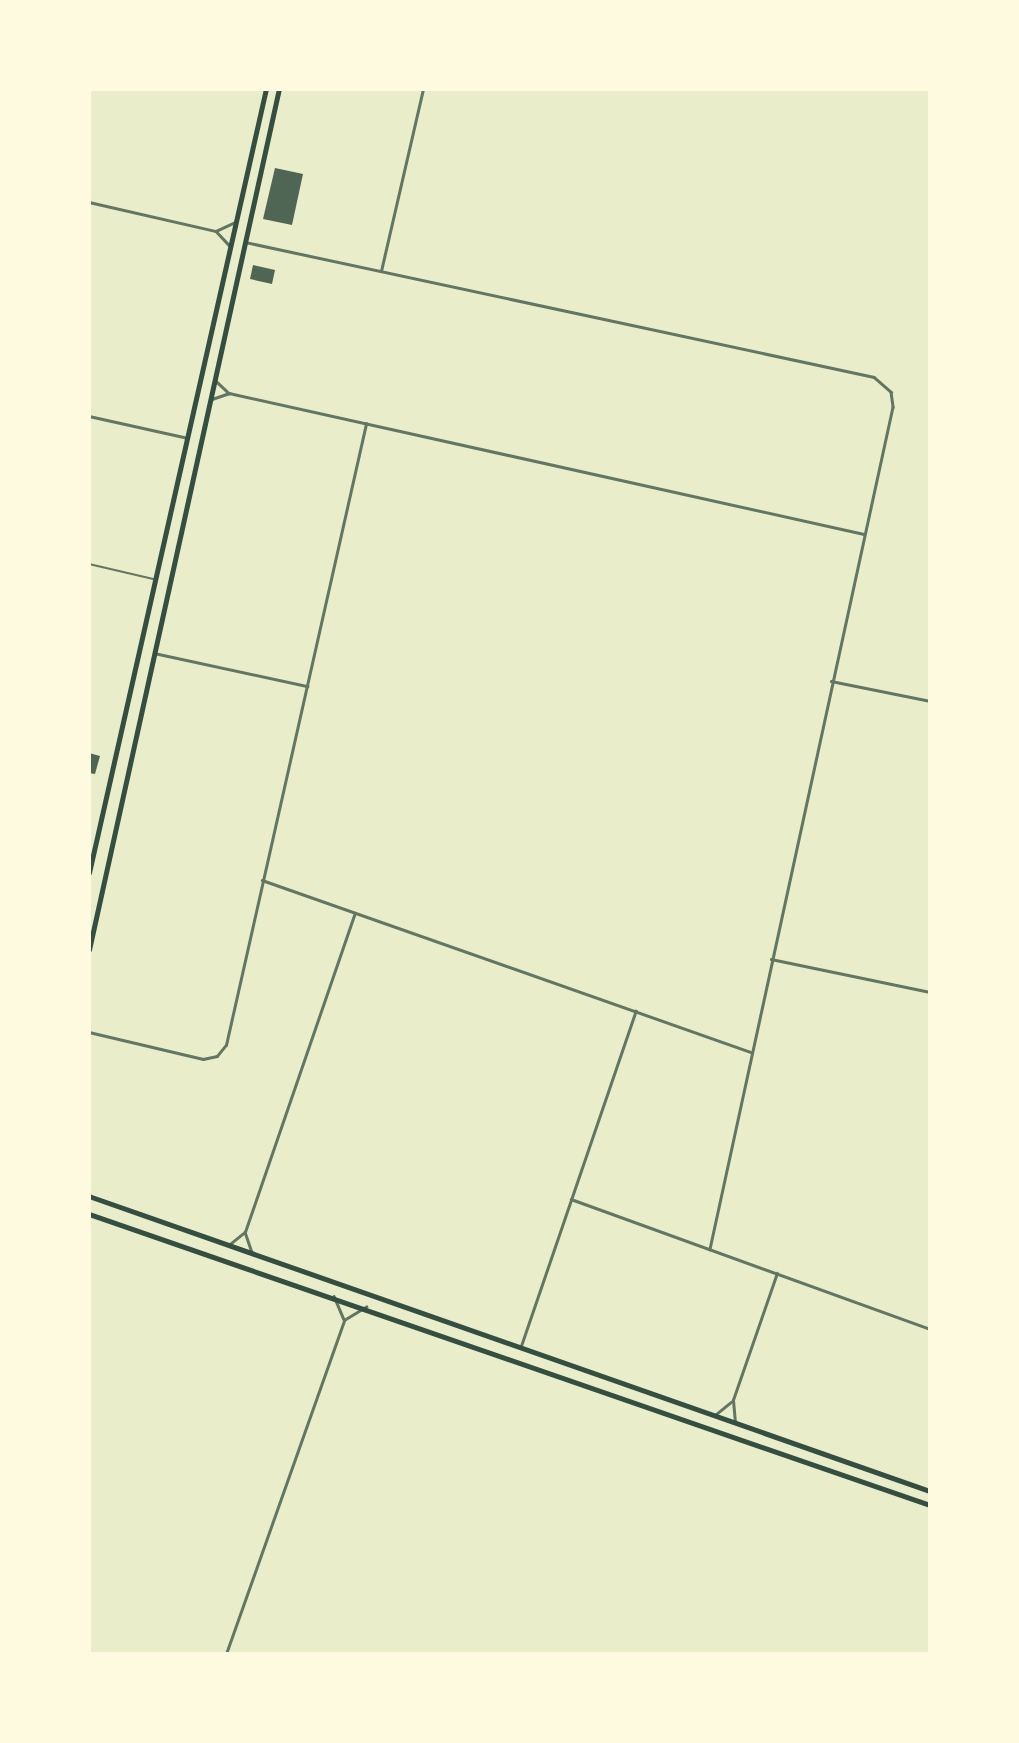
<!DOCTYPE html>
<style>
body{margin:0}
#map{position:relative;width:1019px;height:1743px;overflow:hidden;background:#e9edc9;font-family:"Alegreya Sans",sans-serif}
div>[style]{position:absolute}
.building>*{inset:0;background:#4f6655}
.service>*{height:2px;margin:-1px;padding:0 1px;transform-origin:1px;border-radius:1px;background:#617663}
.minor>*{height:2.5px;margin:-1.25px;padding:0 1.25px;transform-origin:1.25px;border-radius:1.25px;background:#617663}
.secondary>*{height:4.5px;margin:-2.25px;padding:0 2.25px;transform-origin:2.25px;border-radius:2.25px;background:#344e41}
.primary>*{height:4.5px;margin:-2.25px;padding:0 2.25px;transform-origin:2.25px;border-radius:2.25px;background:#344e41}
span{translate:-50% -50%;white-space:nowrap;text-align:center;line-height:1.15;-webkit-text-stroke:5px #fefae0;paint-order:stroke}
.frame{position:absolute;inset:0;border:91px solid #fefae0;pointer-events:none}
</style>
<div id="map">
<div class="building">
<div style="clip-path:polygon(275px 168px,303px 174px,292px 225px,263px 219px)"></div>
<div style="clip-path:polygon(253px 265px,275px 270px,272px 284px,250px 279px)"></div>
<div style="clip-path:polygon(89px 753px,100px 756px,95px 774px,89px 773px)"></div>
</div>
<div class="service">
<div style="left:89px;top:564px;width:66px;rotate:13.2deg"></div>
</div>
<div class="minor">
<div style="left:89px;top:202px;width:130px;rotate:12.9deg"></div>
<div style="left:216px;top:231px;width:21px;rotate:47deg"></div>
<div style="left:216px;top:231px;width:21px;rotate:-25deg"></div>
<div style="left:245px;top:242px;width:643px;rotate:12.11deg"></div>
<div style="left:874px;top:377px;width:23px;rotate:41deg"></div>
<div style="left:891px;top:392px;width:15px;rotate:82deg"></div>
<div style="left:893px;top:407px;width:862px;rotate:102.26deg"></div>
<div style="left:381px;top:271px;width:187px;rotate:-77deg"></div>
<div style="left:216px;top:381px;width:18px;rotate:43deg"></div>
<div style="left:212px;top:399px;width:18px;rotate:-19deg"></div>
<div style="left:229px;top:393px;width:650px;rotate:12.52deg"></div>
<div style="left:89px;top:416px;width:101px;rotate:12.5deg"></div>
<div style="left:154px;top:653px;width:157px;rotate:12.2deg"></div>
<div style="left:831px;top:681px;width:101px;rotate:11.4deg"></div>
<div style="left:262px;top:880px;width:518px;rotate:19.38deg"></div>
<div style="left:771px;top:959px;width:162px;rotate:11.7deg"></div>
<div style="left:89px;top:1032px;width:117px;rotate:13.3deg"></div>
<div style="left:203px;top:1059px;width:14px;rotate:-12deg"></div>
<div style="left:217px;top:1056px;width:14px;rotate:-51deg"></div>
<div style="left:226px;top:1045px;width:637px;rotate:-77.3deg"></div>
<div style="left:571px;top:1199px;width:382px;rotate:19.9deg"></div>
<div style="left:245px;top:1232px;width:21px;rotate:71deg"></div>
<div style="left:230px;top:1244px;width:19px;rotate:-39deg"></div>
<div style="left:245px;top:1232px;width:337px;rotate:-71deg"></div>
<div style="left:334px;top:1296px;width:25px;rotate:67deg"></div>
<div style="left:521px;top:1346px;width:354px;rotate:-71.1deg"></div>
<div style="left:715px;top:1415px;width:21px;rotate:-39deg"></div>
<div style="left:735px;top:1423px;width:23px;rotate:-95deg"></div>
<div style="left:733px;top:1400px;width:134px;rotate:-70.9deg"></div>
<div style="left:226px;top:1654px;width:354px;rotate:-70.5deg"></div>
<div style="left:344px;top:1320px;width:26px;rotate:-31deg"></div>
</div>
<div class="secondary">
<div style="left:89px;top:873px;width:804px;rotate:-77.28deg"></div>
<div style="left:89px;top:950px;width:882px;rotate:-77.56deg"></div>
</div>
<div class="primary">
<div style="left:89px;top:1196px;width:891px;rotate:19.33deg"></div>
<div style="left:89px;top:1214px;width:890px;rotate:19.09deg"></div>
</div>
<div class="frame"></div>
</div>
